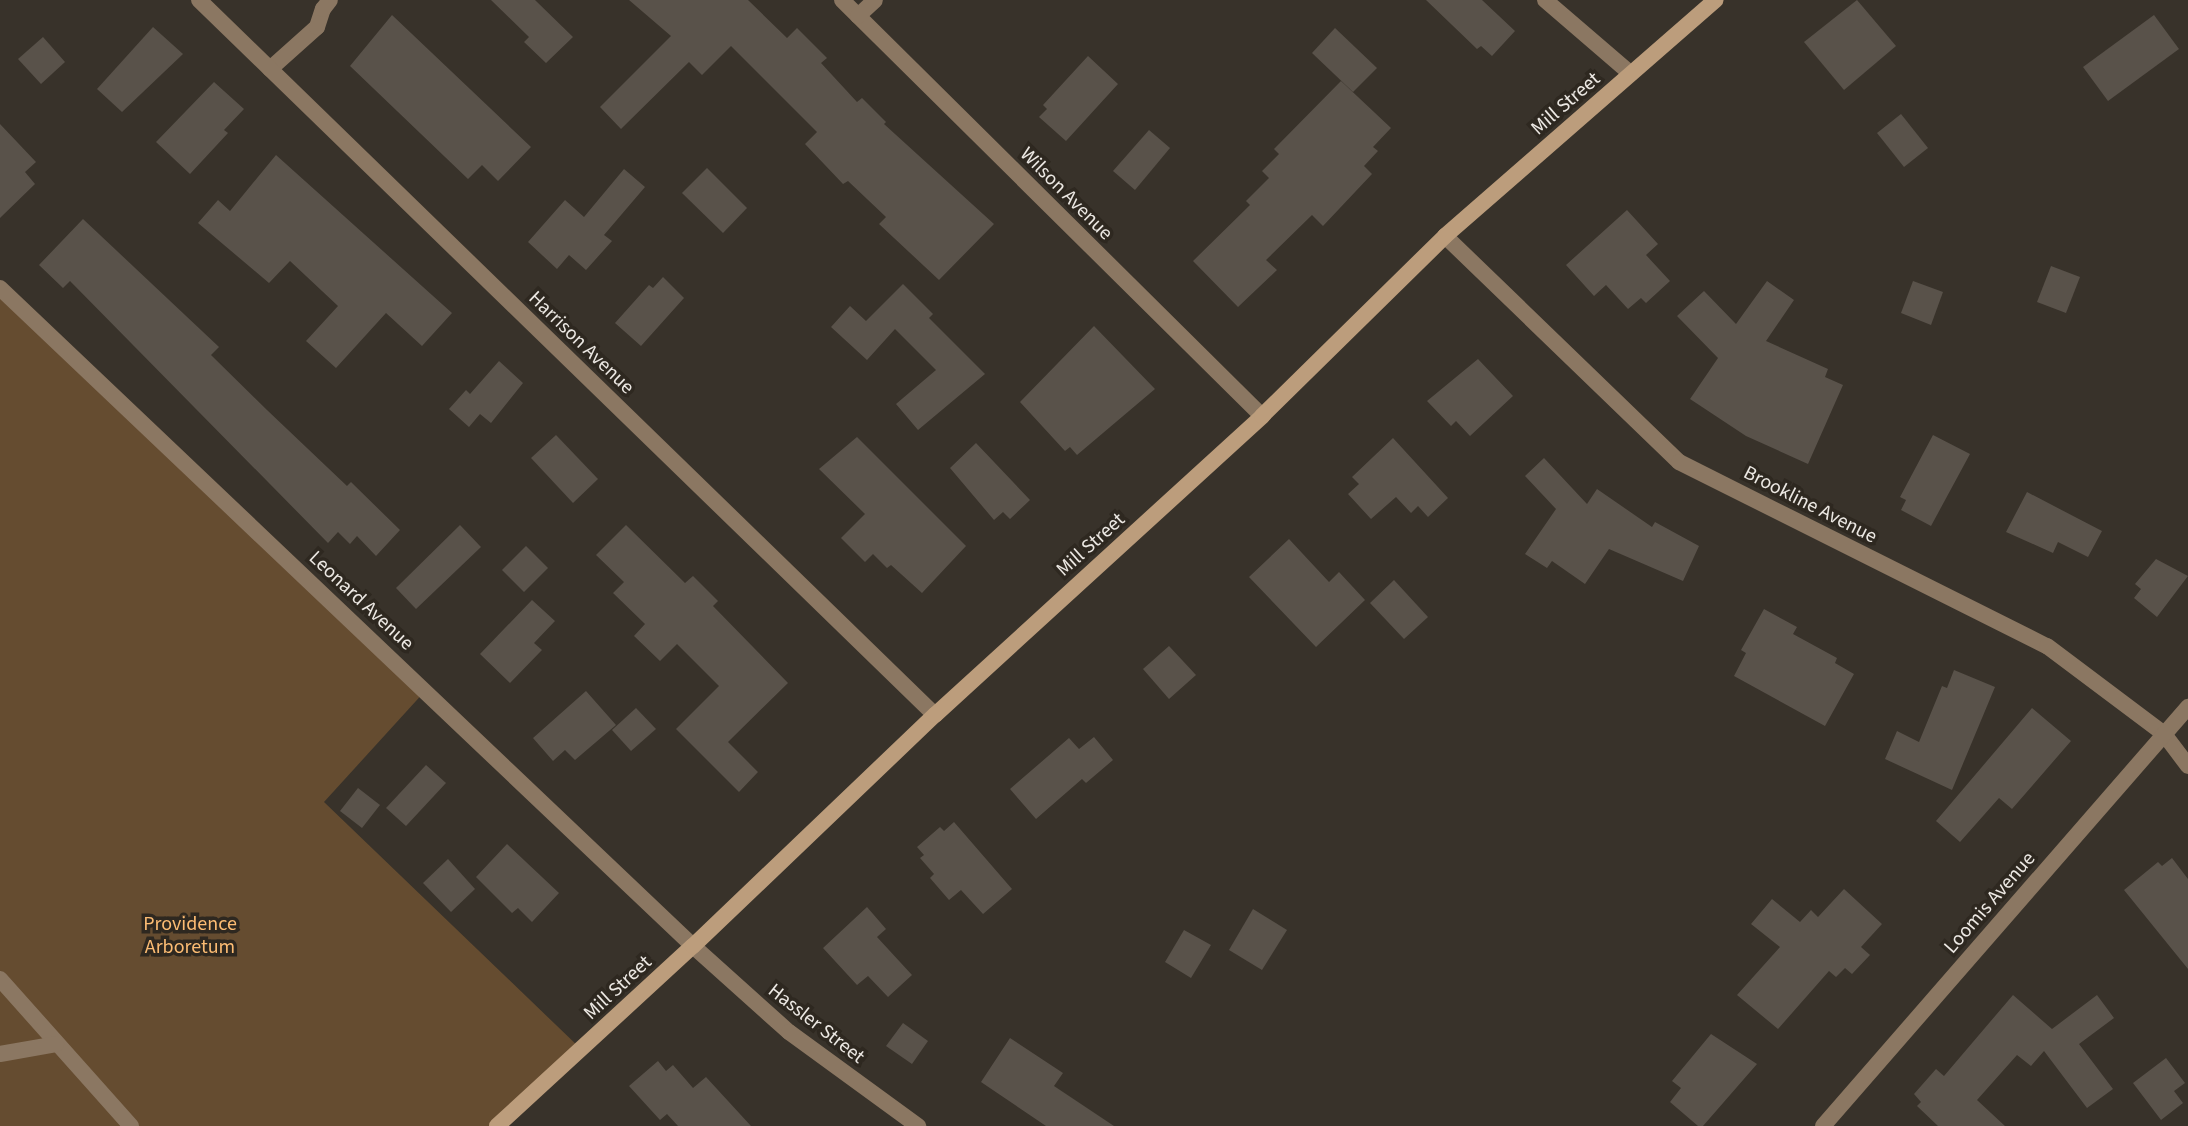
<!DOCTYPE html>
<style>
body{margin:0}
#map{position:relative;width:2188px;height:1126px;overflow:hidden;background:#38322a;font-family:"Source Sans 3",sans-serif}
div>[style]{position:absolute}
.green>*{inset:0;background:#654c30}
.building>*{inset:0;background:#59524a}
.lane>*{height:16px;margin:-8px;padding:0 8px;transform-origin:8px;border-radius:8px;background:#8b7762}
.street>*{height:16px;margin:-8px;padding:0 8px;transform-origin:8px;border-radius:8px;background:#8b7762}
.secondary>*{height:16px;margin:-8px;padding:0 8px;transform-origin:8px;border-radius:8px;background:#bc9d7c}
span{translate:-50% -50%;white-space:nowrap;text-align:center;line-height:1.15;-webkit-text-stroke:7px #2e2820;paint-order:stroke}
.street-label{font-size:20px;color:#ece8e3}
.park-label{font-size:20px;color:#fcbc73}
</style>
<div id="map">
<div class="green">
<div style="clip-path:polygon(0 287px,426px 690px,324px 802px,581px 1049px,497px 1126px,0 1126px)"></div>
</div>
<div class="building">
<div style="clip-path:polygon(491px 0,535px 0,573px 37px,546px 63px,524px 42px,529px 37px)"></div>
<div style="clip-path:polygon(629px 0,748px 0,787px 38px,797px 28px,827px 58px,821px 63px,857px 102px,862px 98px,886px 122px,884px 124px,994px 224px,939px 280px,879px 224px,886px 217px,848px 181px,843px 184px,805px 144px,817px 132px,731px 46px,702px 75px,689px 62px,621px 129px,600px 107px,671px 36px)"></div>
<div style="clip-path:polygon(1426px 0,1482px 0,1515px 31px,1492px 56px,1481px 46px,1477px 49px)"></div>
<div style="clip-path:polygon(1857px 0,1896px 46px,1844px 90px,1804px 42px)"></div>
<div style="clip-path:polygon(392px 15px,531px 147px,498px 181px,482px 165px,468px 179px,350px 66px)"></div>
<div style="clip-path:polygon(2154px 15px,2179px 49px,2108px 101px,2083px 67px)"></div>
<div style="clip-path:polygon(153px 27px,183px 54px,122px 112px,97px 89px)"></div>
<div style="clip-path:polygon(1335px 28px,1377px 68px,1353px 92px,1312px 53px)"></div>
<div style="clip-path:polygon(43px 37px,65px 62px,41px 84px,18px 59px)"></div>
<div style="clip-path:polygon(1088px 56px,1118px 84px,1066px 141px,1039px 117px,1047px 109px,1043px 105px)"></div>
<div style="clip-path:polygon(1341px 81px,1391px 128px,1373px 147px,1378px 151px,1364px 166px,1372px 174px,1323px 226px,1312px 215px,1266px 260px,1277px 270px,1238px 307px,1193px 261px,1250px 205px,1246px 201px,1269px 178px,1262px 171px,1279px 154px,1274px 149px)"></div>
<div style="clip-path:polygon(214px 82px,244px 109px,224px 130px,228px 133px,190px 174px,156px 142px)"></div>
<div style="clip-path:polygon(1901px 114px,1928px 148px,1904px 167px,1877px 133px)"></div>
<div style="clip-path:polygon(0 124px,36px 162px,25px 172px,35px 184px,0 218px)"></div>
<div style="clip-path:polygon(1149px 130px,1170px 148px,1135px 190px,1113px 171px)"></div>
<div style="clip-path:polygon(276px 155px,452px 313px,422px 346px,386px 313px,336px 368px,306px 341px,338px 306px,290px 261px,269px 283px,198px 223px,218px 200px,230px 211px)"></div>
<div style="clip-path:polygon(707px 168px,747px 208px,723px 233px,682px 193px)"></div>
<div style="clip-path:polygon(624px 169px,645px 187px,604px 235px,612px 241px,586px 270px,569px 255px,557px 269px,528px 242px,565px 200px,584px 217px)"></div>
<div style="clip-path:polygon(1627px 210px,1658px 244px,1646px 255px,1670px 281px,1646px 303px,1641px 298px,1628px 309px,1606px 285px,1594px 296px,1566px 265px)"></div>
<div style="clip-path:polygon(83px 219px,219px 347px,211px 355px,267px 410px,347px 486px,351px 482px,400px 530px,376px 556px,357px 536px,350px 544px,338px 532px,328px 543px,70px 281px,63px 288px,39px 265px)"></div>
<div style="clip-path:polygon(2051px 266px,2080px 277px,2066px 313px,2037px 302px)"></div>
<div style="clip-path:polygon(663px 277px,684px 298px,641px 346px,615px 323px,649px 285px,653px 288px)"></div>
<div style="clip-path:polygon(1767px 281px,1794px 300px,1766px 341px,1828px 369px,1825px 377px,1843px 385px,1808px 464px,1746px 436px,1690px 399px,1718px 358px,1677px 316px,1704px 291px,1736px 324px)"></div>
<div style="clip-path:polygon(1913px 281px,1943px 292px,1931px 325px,1901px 313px)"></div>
<div style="clip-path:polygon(903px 284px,933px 314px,929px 318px,985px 374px,918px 430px,896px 404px,936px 370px,895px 329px,867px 360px,831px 327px,850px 306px,866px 321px)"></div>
<div style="clip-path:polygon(1094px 326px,1155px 389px,1077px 455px,1070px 447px,1065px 451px,1020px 402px)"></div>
<div style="clip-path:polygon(1478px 359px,1513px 396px,1470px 436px,1456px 421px,1451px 426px,1427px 401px)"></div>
<div style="clip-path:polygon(499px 361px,523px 383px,491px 423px,480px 414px,469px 427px,449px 409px,466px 390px,470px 394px)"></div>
<div style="clip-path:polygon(556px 435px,598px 479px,573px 503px,531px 458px)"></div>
<div style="clip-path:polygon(1933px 435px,1970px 454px,1931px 526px,1901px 510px,1906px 500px,1900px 497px)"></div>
<div style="clip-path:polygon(857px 437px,966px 546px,922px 593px,891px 565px,887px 568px,873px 554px,865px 562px,841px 538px,865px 514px,819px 469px)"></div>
<div style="clip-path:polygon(1393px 438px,1448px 498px,1428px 517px,1418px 506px,1411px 513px,1396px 497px,1371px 519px,1348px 494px,1359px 484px,1352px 477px)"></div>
<div style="clip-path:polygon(976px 443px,1030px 500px,1010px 519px,1003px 512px,994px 520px,950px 468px)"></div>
<div style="clip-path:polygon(1544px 458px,1587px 504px,1597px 489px,1652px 527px,1655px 522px,1699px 546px,1683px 581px,1609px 549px,1585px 584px,1552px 561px,1547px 568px,1525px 554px,1556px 509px,1525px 476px)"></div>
<div style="clip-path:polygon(2027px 492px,2102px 531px,2088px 557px,2058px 542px,2053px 553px,2006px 532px)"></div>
<div style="clip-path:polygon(460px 525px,481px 547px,416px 609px,396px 588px)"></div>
<div style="clip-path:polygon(626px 525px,685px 583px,693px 576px,718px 601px,713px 606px,788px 683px,728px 742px,758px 772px,739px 792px,676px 729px,719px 686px,677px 644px,660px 661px,634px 636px,645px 624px,613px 593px,624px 582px,596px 555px)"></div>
<div style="clip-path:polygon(1289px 539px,1329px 582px,1339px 572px,1365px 600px,1316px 647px,1249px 577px)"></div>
<div style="clip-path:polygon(526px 546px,548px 568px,524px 592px,502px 570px)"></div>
<div style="clip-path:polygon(2156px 559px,2188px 576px,2157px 617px,2134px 598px,2141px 589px,2135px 584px)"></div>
<div style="clip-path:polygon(1394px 580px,1428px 617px,1404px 639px,1370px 603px)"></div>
<div style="clip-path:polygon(532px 600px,555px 621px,534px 643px,542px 650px,510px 683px,480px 654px)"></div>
<div style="clip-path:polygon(1764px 609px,1797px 627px,1793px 634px,1837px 658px,1835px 663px,1854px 674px,1825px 726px,1734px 676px,1746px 653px,1741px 650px)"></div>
<div style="clip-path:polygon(1169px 646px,1196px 675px,1169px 699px,1143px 669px)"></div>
<div style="clip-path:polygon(1954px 670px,1995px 687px,1952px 790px,1885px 759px,1897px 731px,1919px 742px,1942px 686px,1947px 688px)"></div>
<div style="clip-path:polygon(586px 691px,616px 725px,575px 760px,565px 750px,553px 761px,533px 738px)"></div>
<div style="clip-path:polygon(636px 708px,656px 729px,631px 751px,612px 730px)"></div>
<div style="clip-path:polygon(2032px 708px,2071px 741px,2012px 809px,1999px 798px,1960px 842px,1936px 821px)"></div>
<div style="clip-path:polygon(1094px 737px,1113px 760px,1086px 783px,1082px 779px,1036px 819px,1010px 789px,1069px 738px,1079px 749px)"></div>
<div style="clip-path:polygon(426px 765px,446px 783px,406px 826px,386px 808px)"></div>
<div style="clip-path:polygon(358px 788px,380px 805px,362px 828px,340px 811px)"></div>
<div style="clip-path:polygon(954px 822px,1012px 889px,983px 914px,961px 890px,949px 900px,930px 878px,934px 874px,920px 858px,924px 855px,917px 847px,940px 827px,944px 831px)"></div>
<div style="clip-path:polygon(507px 844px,559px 893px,532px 922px,518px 908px,512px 913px,476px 877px)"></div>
<div style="clip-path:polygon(2172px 858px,2188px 879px,2188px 969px,2124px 890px,2158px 862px,2162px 866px)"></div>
<div style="clip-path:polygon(448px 859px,475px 889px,451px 912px,423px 883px)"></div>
<div style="clip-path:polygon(1844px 889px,1882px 924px,1861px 947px,1870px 955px,1852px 974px,1845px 968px,1836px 977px,1829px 971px,1778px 1029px,1737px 995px,1780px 947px,1751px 924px,1772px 899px,1800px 922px,1811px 910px,1818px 917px)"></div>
<div style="clip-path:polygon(867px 907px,886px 929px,877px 937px,912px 975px,888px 997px,868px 976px,857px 985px,823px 948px)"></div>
<div style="clip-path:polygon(1253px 909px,1287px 930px,1262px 970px,1229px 950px)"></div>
<div style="clip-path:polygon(1184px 930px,1211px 945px,1191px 978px,1165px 962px)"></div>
<div style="clip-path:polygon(2013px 995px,2052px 1029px,2097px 995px,2114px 1018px,2079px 1044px,2113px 1089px,2087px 1108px,2044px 1051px,2031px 1066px,2017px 1055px,1977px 1100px,2005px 1126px,1938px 1126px,1917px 1106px,1921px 1102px,1914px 1094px,1936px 1069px,1944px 1076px)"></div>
<div style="clip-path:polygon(903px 1023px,928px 1041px,912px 1064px,886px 1046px)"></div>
<div style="clip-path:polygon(1711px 1034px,1757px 1064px,1703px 1126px,1698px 1126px,1670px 1102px,1681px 1088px,1672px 1081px)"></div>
<div style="clip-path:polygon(1010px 1038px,1063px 1073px,1054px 1086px,1114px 1126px,1046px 1126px,981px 1082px)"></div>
<div style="clip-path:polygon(2166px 1058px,2185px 1083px,2174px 1091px,2183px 1103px,2161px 1120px,2133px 1083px)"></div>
<div style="clip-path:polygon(658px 1061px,666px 1071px,673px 1065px,693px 1088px,706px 1077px,751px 1126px,678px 1126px,667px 1114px,660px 1120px,629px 1086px)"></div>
</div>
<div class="lane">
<div style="left:1545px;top:0;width:113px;rotate:40.7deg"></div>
<div style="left:270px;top:69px;width:63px;rotate:-41.8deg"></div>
<div style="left:317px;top:27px;width:19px;rotate:-72deg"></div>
<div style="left:323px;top:9px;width:11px;rotate:-52deg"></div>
<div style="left:0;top:979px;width:197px;rotate:48.3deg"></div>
<div style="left:0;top:1054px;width:57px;rotate:-10.1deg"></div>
</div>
<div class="street">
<div style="left:199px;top:0;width:1026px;rotate:44.17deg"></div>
<div style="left:842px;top:0;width:591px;rotate:44.73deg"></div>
<div style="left:858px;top:16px;width:23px;rotate:-43deg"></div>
<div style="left:1445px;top:236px;width:325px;rotate:44deg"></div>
<div style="left:1679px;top:462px;width:411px;rotate:26.6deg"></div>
<div style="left:2047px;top:646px;width:146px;rotate:36.9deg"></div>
<div style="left:2164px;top:734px;width:40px;rotate:53deg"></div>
<div style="left:0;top:288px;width:956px;rotate:43.52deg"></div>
<div style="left:693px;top:946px;width:129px;rotate:41.9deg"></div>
<div style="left:789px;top:1032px;width:160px;rotate:36.1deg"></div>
<div style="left:1823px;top:1126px;width:556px;rotate:-48.94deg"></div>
</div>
<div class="secondary">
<div style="left:497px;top:1126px;width:266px;rotate:-42.6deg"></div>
<div style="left:693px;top:946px;width:335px;rotate:-43.7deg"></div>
<div style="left:935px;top:715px;width:443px;rotate:-42.4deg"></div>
<div style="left:1262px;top:416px;width:257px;rotate:-44.5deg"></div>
<div style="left:1445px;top:236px;width:359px;rotate:-41.1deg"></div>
</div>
<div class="street-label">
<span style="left:1566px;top:104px;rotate:-41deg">Mill Street</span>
<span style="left:1066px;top:194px;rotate:45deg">Wilson Avenue</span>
<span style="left:581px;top:343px;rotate:44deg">Harrison Avenue</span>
<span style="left:1810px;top:505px;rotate:27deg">Brookline Avenue</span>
<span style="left:1091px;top:545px;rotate:-42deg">Mill Street</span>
<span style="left:361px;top:601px;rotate:43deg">Leonard Avenue</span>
<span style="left:1990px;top:903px;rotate:-49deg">Loomis Avenue</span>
<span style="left:618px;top:988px;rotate:-43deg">Mill Street</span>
<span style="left:816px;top:1024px;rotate:38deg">Hassler Street</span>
</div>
<div class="park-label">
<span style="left:190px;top:936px">Providence<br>Arboretum</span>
</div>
</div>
